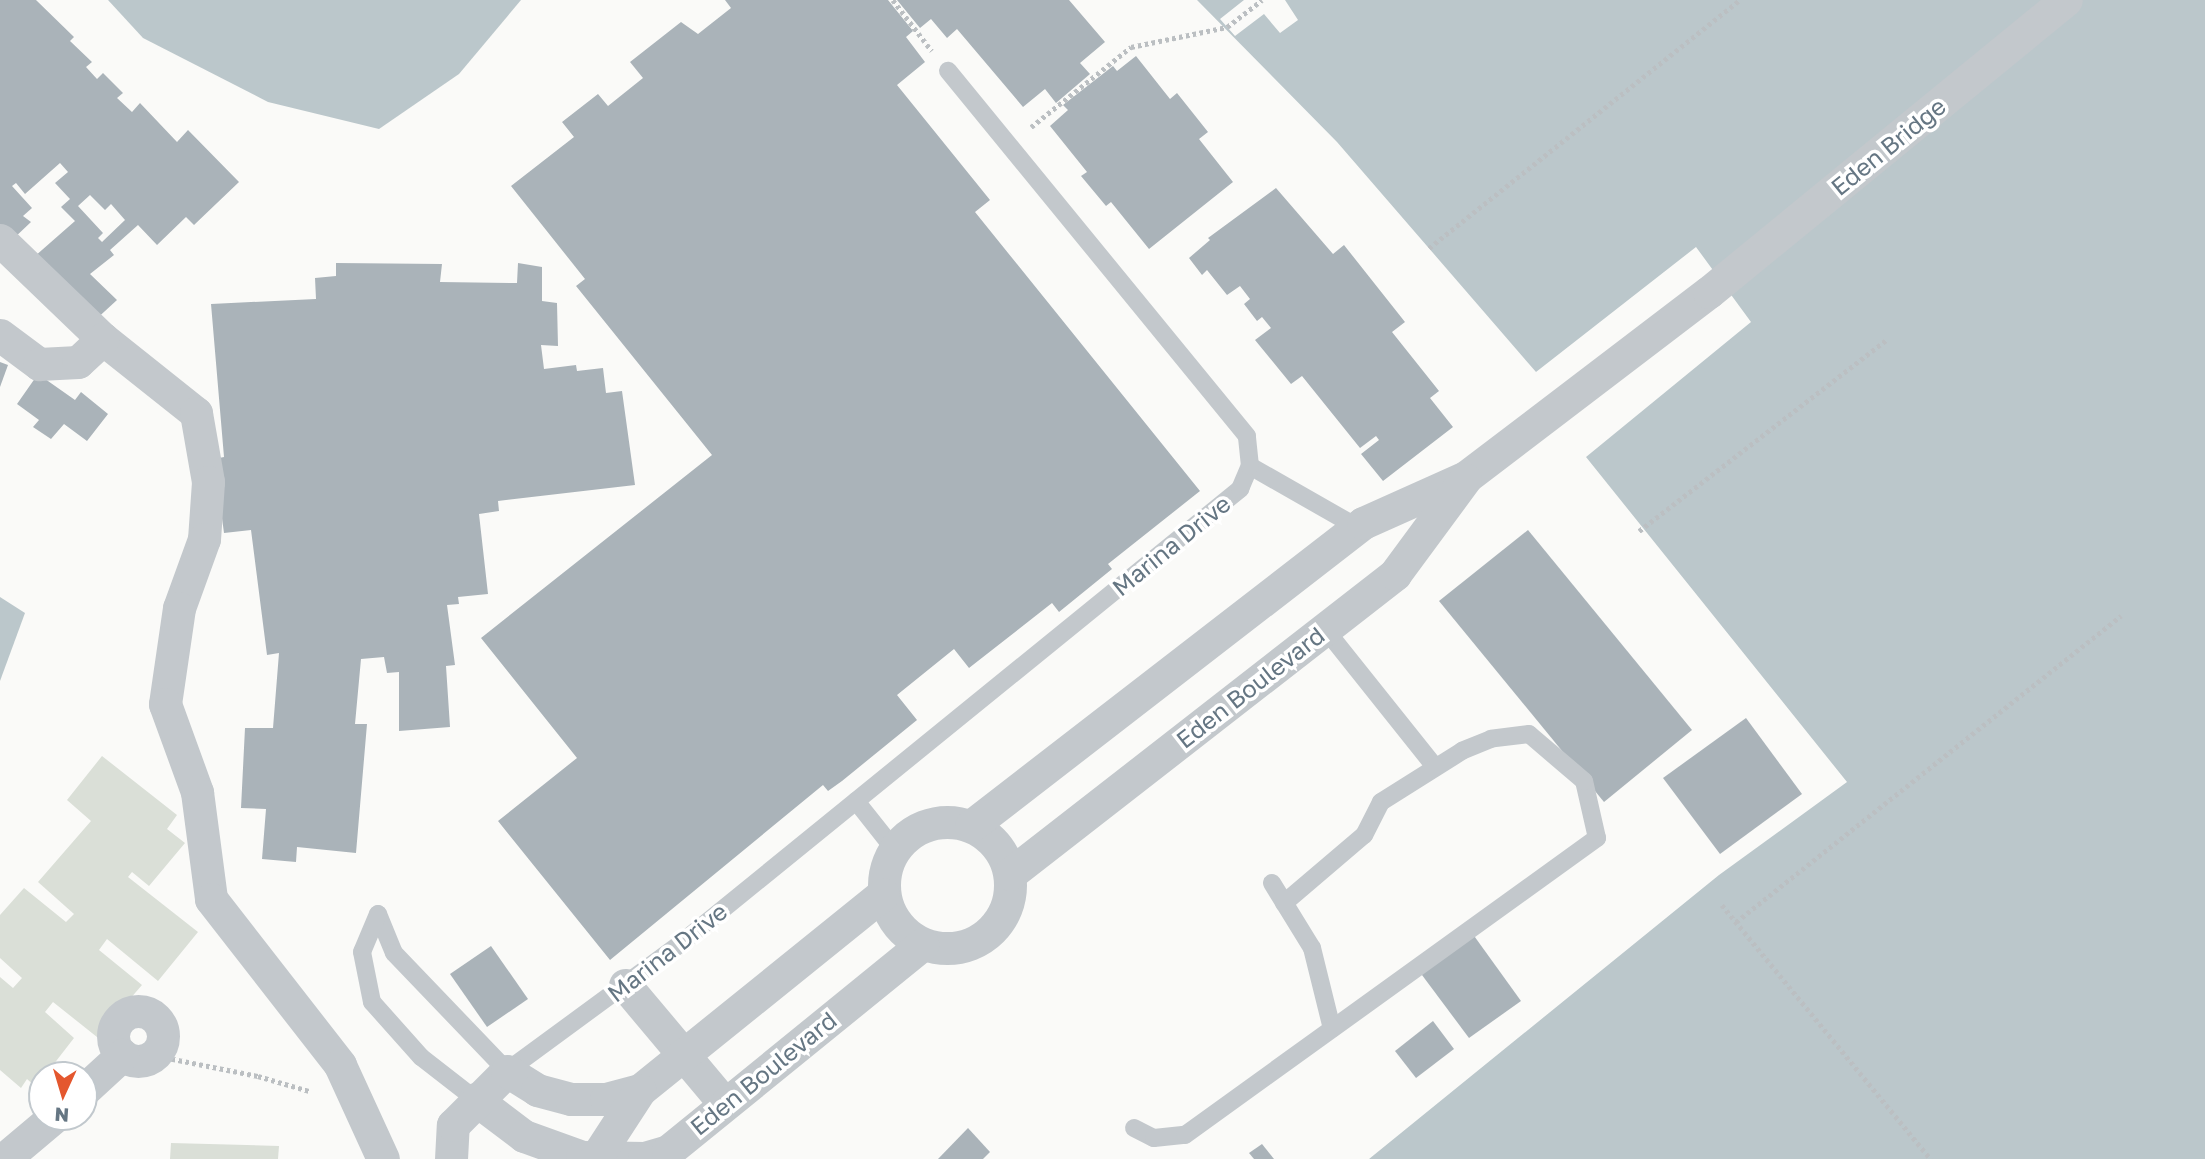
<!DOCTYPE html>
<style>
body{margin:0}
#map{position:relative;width:2205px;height:1159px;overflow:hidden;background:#fafaf8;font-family:"Golos Text",sans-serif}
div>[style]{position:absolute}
.green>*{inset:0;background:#dadfd7}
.water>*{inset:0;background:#bbc7cb}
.pier>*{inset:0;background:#fafaf8}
.building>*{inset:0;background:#aab3b9}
.path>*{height:4.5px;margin-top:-2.25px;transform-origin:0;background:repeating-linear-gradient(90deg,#bbbfc2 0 3.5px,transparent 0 7px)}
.lane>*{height:18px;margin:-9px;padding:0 9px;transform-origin:9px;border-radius:9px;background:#c3c8cc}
.street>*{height:33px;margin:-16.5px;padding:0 16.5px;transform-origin:16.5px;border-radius:16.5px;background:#c3c8cc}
.street>.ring{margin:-16.5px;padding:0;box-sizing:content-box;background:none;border:33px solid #c3c8cc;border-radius:50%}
span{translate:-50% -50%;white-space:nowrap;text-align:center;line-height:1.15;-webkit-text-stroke:7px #fff;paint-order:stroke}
.street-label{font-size:24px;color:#657683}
.north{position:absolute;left:28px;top:1061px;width:70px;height:70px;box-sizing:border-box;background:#fff;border:2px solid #c1c8cd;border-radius:50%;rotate:184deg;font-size:19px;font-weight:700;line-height:28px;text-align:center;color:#657683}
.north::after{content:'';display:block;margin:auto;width:24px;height:32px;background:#e4572e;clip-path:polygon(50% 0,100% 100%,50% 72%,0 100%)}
</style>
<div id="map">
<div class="green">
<div style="clip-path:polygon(102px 756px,177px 815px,167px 829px,185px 843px,149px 886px,132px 872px,128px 877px,198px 932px,158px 981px,107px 939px,99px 950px,142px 985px,97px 1037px,53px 1002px,45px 1012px,74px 1038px,36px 1087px,27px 1079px,21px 1088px,0 1070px,0 977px,13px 988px,22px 978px,0 958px,0 915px,24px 888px,66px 922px,74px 914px,38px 882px,91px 821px,67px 800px)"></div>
<div style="clip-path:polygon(171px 1143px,279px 1146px,278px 1159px,170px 1159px)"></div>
</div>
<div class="water">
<div style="clip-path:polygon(108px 0,521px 0,459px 74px,379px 129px,268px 102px,143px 38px)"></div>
<div style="clip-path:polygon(1197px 0,2205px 0,2205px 1159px,1369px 1159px,1719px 875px,1847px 782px,1586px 457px,1751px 322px,1696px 247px,1536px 372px,1337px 142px)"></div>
<div style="clip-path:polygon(0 597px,25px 613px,0 681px)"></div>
</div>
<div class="pier">
<div style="clip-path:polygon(1244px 0,1285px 0,1298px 20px,1280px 33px,1264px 14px,1235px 36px,1220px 19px)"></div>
</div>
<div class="building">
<div style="clip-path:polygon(evenodd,0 0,36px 0,74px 37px,70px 41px,92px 62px,86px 67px,97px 79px,103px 73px,123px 93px,117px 98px,132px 112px,140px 103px,177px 142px,188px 130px,239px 182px,194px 225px,186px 217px,157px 245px,138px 225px,110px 250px,114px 255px,90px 274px,117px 300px,92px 323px,34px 257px,75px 221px,61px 207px,70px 199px,55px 183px,68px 172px,60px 163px,25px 194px,16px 183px,12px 186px,32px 208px,23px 216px,31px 222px,12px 240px,0 227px,0 0,90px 195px,105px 210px,111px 204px,125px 220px,102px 242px,98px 238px,103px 233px,78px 206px,90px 195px)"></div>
<div style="clip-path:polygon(725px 0,888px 0,913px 31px,906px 37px,925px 62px,897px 85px,990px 200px,975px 212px,1200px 491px,1108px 564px,1112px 569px,1059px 612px,1052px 603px,969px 668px,954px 649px,897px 695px,917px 720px,842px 781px,828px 791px,823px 785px,610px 960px,498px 821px,577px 758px,481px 638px,712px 455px,576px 286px,585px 279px,511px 186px,574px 137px,562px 122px,598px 94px,608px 106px,643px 78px,630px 62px,681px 22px,698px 34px,731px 8px)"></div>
<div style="clip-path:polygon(897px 0,1069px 0,1105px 42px,1080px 63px,1090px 74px,1056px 103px,1045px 89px,1023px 107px,957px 29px,947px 38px,931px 19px,920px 28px)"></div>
<div style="clip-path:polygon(1136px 56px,1170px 99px,1177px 93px,1208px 132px,1199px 139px,1233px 182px,1149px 249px,1111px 202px,1106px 206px,1081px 176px,1087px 172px,1050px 126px,1068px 110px,1063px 105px,1113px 66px,1117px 71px)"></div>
<div style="clip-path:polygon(1276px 188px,1333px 254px,1344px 245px,1405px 322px,1392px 332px,1439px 391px,1430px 398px,1453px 427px,1383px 481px,1361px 454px,1379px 440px,1376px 436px,1360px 448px,1302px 376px,1291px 384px,1255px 340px,1271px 328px,1262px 317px,1257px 321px,1244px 304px,1250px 299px,1240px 286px,1227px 295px,1207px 270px,1202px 275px,1189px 258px,1210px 240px,1208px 238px)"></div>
<div style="clip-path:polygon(336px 263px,442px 264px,440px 282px,517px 283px,518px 263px,542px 267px,542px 301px,557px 303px,558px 346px,541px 345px,544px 369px,576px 365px,577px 371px,603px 368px,606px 393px,622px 391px,635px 485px,498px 501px,499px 511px,479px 514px,488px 594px,458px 597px,459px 604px,447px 605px,455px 665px,446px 666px,450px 727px,399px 731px,399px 672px,387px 673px,384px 657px,361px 659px,355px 724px,367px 724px,356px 853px,297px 847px,296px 862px,262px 859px,266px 809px,241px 808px,245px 728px,273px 728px,279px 653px,267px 655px,251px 530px,224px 533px,214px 459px,224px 457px,211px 304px,316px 299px,315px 278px,336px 276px)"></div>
<div style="clip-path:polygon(0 362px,8px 365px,0 387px)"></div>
<div style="clip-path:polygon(38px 374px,75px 400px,81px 392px,108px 414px,87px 441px,64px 424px,51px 439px,33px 427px,39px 420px,17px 404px)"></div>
<div style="clip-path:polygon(1528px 530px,1692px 730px,1604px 802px,1439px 601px)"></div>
<div style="clip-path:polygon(1746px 718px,1802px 794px,1720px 854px,1663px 778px)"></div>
<div style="clip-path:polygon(1472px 933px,1521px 1001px,1469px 1038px,1419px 971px)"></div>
<div style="clip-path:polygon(491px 946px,528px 999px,487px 1027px,450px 974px)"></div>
<div style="clip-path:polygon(1433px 1021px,1454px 1049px,1416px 1078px,1395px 1051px)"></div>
<div style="clip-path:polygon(968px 1128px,990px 1152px,983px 1159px,938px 1159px)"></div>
<div style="clip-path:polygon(1262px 1144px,1274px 1159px,1254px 1159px,1249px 1153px)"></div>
</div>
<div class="path">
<div style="left:893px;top:0;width:64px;rotate:52.6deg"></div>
<div style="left:1031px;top:127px;width:128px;rotate:-38.7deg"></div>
<div style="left:1131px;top:47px;width:98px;rotate:-11.8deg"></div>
<div style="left:1227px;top:27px;width:44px;rotate:-37.6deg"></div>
<div style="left:1429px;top:248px;width:398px;rotate:-38.6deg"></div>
<div style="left:1639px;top:531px;width:314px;rotate:-37.7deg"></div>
<div style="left:1722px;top:905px;width:329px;rotate:50.6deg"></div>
<div style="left:1736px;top:922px;width:492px;rotate:-38.5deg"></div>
<div style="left:158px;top:1056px;width:102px;rotate:11.3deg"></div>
<div style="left:258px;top:1076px;width:53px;rotate:16.4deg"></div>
</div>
<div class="lane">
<div style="left:1250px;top:466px;width:123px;rotate:29.7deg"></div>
<div style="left:1325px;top:629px;width:176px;rotate:51.4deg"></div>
<div style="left:856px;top:801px;width:61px;rotate:51.6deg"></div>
<div style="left:1272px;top:883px;width:76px;rotate:58.4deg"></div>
<div style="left:1312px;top:948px;width:83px;rotate:76.1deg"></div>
<div style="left:378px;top:914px;width:42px;rotate:67.7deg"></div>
<div style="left:394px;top:953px;width:163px;rotate:46.2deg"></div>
<div style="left:507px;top:1071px;width:215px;rotate:-36.3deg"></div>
<div style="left:680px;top:944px;width:722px;rotate:-39.09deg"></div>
<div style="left:1240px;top:489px;width:25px;rotate:-67deg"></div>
<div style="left:1250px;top:466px;width:30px;rotate:-96deg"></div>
<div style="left:1247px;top:436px;width:472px;rotate:-129.3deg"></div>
<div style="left:378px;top:914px;width:41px;rotate:112.8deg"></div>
<div style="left:362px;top:952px;width:51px;rotate:78.7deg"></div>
<div style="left:372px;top:1002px;width:74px;rotate:48.3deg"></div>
<div style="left:421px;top:1057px;width:68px;rotate:37.9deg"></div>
<div style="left:1134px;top:1128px;width:22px;rotate:27deg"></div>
<div style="left:1154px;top:1138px;width:31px;rotate:-6deg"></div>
<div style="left:1185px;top:1135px;width:508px;rotate:-35.79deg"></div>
<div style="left:1597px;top:838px;width:58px;rotate:-102.8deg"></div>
<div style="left:1584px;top:781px;width:72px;rotate:-139.5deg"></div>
<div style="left:1529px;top:734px;width:38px;rotate:173deg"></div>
<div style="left:1491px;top:739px;width:31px;rotate:158deg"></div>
<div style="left:1462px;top:751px;width:96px;rotate:147.8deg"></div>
<div style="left:1381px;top:802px;width:37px;rotate:117deg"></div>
<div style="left:1364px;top:835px;width:105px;rotate:139.6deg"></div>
</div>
<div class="street">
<div style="left:0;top:240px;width:143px;rotate:43.9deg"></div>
<div style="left:103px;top:339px;width:119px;rotate:38.5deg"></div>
<div style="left:196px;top:413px;width:70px;rotate:80.1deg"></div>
<div style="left:208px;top:482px;width:57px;rotate:94deg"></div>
<div style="left:204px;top:539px;width:73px;rotate:109.9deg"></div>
<div style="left:179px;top:608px;width:97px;rotate:98.3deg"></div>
<div style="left:165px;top:704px;width:94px;rotate:70deg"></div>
<div style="left:197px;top:792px;width:108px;rotate:82.5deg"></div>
<div style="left:211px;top:899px;width:210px;rotate:52.1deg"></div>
<div style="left:340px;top:1065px;width:103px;rotate:65.4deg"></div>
<div style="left:0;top:335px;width:49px;rotate:36.6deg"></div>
<div style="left:39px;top:364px;width:39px;rotate:-3deg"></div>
<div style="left:78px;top:362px;width:34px;rotate:-43deg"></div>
<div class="ring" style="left:884px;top:822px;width:93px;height:93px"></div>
<div style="left:971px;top:826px;width:495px;rotate:-37.7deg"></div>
<div style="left:1363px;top:523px;width:113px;rotate:-24.1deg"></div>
<div style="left:1466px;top:477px;width:305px;rotate:-37.3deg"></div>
<div style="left:1709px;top:292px;width:461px;rotate:-39.3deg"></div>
<div style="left:1010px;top:874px;width:488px;rotate:-37.9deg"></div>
<div style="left:1395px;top:574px;width:118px;rotate:-53.6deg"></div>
<div style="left:625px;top:985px;width:155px;rotate:50deg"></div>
<div class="ring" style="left:113px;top:1011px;width:17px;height:17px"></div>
<div style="left:84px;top:1090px;width:52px;rotate:-42.6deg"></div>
<div style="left:475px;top:1099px;width:61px;rotate:37.1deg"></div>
<div style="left:524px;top:1136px;width:62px;rotate:19.9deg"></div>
<div style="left:582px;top:1157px;width:62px;rotate:0.9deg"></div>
<div style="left:644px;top:1158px;width:25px;rotate:-16deg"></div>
<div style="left:668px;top:1151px;width:328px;rotate:-39.1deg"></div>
<div style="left:4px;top:1159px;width:65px;rotate:-40deg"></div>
<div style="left:451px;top:1159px;width:34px;rotate:-87deg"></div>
<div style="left:453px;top:1125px;width:76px;rotate:-45deg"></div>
<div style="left:507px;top:1071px;width:36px;rotate:32deg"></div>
<div style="left:537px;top:1090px;width:35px;rotate:15deg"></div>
<div style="left:571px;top:1099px;width:35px"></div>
<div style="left:606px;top:1099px;width:35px;rotate:-15deg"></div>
<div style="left:640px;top:1090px;width:312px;rotate:-38.9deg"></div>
<div style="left:595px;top:1159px;width:82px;rotate:-56.9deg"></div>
</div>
<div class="street-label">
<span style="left:1888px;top:146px;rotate:-39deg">Eden Bridge</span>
<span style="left:1171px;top:545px;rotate:-39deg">Marina Drive</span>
<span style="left:1250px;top:687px;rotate:-38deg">Eden Boulevard</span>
<span style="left:667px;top:952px;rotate:-38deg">Marina Drive</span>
<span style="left:763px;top:1073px;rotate:-39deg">Eden Boulevard</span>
</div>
<div class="north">N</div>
</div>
